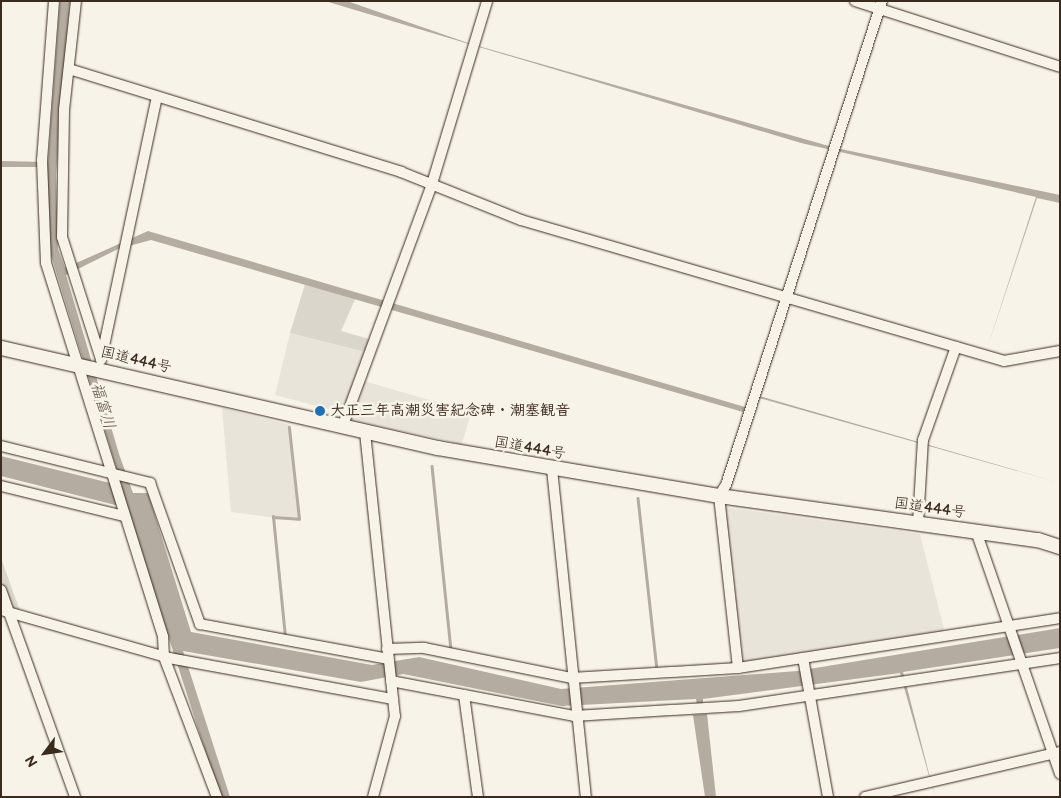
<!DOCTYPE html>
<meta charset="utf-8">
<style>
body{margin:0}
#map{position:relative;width:1061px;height:798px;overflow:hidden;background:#f7f3e8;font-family:"Balsamiq Sans","Klee One",sans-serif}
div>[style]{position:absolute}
.built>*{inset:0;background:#e9e4d9}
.green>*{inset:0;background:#dbd6cb}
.water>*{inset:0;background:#b4aca0}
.stream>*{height:2.5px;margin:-1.25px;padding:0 1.25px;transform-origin:1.25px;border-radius:1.25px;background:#b4aca0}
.roads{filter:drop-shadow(0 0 1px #3b2a1e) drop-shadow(0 0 1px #3b2a1e)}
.minor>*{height:10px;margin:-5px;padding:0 5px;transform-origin:5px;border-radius:5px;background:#f7f3e8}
.highway>*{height:14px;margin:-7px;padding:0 7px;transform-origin:7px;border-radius:7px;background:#f7f3e8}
.dots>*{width:14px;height:14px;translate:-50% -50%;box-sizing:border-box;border:2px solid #f7f3e8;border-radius:50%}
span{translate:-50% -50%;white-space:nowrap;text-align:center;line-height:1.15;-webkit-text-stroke:5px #f7f3e8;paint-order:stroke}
.street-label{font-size:15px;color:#3b2a1e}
.poi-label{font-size:15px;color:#3b2a1e;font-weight:700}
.left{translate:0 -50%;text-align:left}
.water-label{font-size:16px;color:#5f5145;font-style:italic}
.frame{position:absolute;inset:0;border:2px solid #3b2a1e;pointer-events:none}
.north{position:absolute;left:20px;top:728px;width:50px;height:50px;-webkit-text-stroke:4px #f7f3e8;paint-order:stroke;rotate:239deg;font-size:14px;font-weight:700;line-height:20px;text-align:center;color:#3b2a1e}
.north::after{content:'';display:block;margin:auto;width:18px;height:22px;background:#3b2a1e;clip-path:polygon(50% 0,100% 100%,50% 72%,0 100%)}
</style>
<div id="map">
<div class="built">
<div style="clip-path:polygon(290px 333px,366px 352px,357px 379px,471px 412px,462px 444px,354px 421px,343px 413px,275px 395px)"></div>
<div style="clip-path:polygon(222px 408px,290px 425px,300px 521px,231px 512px)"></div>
<div style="clip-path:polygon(721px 507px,920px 534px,945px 633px,741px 663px)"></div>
</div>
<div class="green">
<div style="clip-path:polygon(306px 281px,357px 295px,341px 331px,369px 339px,366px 352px,290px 333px)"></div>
<div style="clip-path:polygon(1px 558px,20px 611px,10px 607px,1px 582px)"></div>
</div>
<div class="water">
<div style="clip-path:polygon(60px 1px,70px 1px,56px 175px,58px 249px,65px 268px,148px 231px,745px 407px,759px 396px,1060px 483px,759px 398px,743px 412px,151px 240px,118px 249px,66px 275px,119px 454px,133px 493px,148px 493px,191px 632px,372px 665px,419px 657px,561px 689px,797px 671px,1060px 628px,1060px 648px,903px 672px,935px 797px,900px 673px,703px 699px,703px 705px,697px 706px,696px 699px,562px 706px,403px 674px,361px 682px,183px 651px,230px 797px,220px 797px,127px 508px,1px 476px,1px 456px,122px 486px,50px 252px,47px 167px,1px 167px,1px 161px,48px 162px)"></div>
<div style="clip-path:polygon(325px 1px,347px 1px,468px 43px,836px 148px,1060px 195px,1060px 203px,1037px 198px,987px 349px,1036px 197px,801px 143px)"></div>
<div style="clip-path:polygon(707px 714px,716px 797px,705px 797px,693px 715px)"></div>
</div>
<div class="stream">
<div style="left:432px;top:466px;width:184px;rotate:84.1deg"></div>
<div style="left:638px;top:498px;width:172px;rotate:83.7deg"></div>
<div style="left:285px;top:637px;width:121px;rotate:-95.7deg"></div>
<div style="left:273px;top:517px;width:26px;rotate:4deg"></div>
<div style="left:299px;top:519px;width:92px;rotate:-96.3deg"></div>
</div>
<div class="roads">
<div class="minor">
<div style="left:54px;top:1px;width:159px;rotate:94.3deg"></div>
<div style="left:42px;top:160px;width:103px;rotate:87.8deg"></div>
<div style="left:46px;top:263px;width:392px;rotate:72.6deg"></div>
<div style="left:163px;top:637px;width:20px;rotate:87deg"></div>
<div style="left:164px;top:657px;width:150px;rotate:69.3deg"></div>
<div style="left:76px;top:1px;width:110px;rotate:96.3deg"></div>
<div style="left:64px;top:110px;width:127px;rotate:90.9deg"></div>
<div style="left:62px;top:237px;width:128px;rotate:72.3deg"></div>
<div style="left:855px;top:1px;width:215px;rotate:17.8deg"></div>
<div style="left:69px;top:69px;width:348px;rotate:17.2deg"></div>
<div style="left:401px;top:172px;width:129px;rotate:21.8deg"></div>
<div style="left:521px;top:220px;width:503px;rotate:16.27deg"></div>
<div style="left:1004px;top:361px;width:57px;rotate:-10.1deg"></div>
<div style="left:101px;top:360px;width:269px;rotate:-78deg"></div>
<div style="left:343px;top:425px;width:254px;rotate:-69.7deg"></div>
<div style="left:431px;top:187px;width:194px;rotate:-73.2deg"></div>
<div style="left:365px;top:432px;width:286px;rotate:84deg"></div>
<div style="left:395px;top:716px;width:84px;rotate:105.2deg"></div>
<div style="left:1px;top:446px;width:154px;rotate:13.9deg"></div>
<div style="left:150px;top:483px;width:150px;rotate:70.5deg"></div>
<div style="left:200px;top:624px;width:191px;rotate:10.5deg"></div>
<div style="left:552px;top:469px;width:330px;rotate:84.1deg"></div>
<div style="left:1px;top:486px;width:127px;rotate:13.7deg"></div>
<div style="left:918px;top:523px;width:83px;rotate:-86.6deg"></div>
<div style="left:923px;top:440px;width:99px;rotate:-70.5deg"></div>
<div style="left:976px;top:531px;width:257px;rotate:70.9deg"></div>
<div style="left:1px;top:590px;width:220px;rotate:70.3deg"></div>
<div style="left:1px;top:610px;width:175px;rotate:15.9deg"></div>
<div style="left:169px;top:658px;width:228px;rotate:10.4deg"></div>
<div style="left:387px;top:649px;width:37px;rotate:-2deg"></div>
<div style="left:424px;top:648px;width:150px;rotate:11.5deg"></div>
<div style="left:571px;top:678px;width:167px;rotate:-3.4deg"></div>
<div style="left:738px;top:668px;width:326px;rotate:-8.8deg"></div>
<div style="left:803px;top:658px;width:141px;rotate:79.8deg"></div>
<div style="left:738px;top:668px;width:173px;rotate:-96.3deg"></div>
<div style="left:719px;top:496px;width:13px;rotate:-58deg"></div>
<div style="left:726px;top:485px;width:509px;rotate:-72.14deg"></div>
<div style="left:391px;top:681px;width:186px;rotate:10.8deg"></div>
<div style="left:574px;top:716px;width:165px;rotate:-3.5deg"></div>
<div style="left:739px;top:706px;width:325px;rotate:-8.5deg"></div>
<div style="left:464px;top:695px;width:103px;rotate:82.2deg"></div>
<div style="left:865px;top:797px;width:200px;rotate:-13deg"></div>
</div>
<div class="highway">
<div style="left:1px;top:348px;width:448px;rotate:12.9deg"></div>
<div style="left:438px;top:448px;width:285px;rotate:9.7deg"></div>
<div style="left:719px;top:496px;width:322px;rotate:7.9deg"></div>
<div style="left:1038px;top:540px;width:23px;rotate:18deg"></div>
</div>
</div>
<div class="dots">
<div style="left:320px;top:411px;background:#1f6fb2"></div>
</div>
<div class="street-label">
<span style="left:136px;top:360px;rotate:13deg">国道444号</span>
<span style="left:530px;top:448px;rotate:10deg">国道444号</span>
<span style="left:930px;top:508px;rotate:8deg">国道444号</span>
</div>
<div class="poi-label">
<span class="left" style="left:330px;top:411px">大正三年高潮災害紀念碑・潮塞観音</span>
</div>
<div class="water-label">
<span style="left:102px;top:406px;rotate:73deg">福富川</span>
</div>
<div class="frame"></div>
<div class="north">N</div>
</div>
